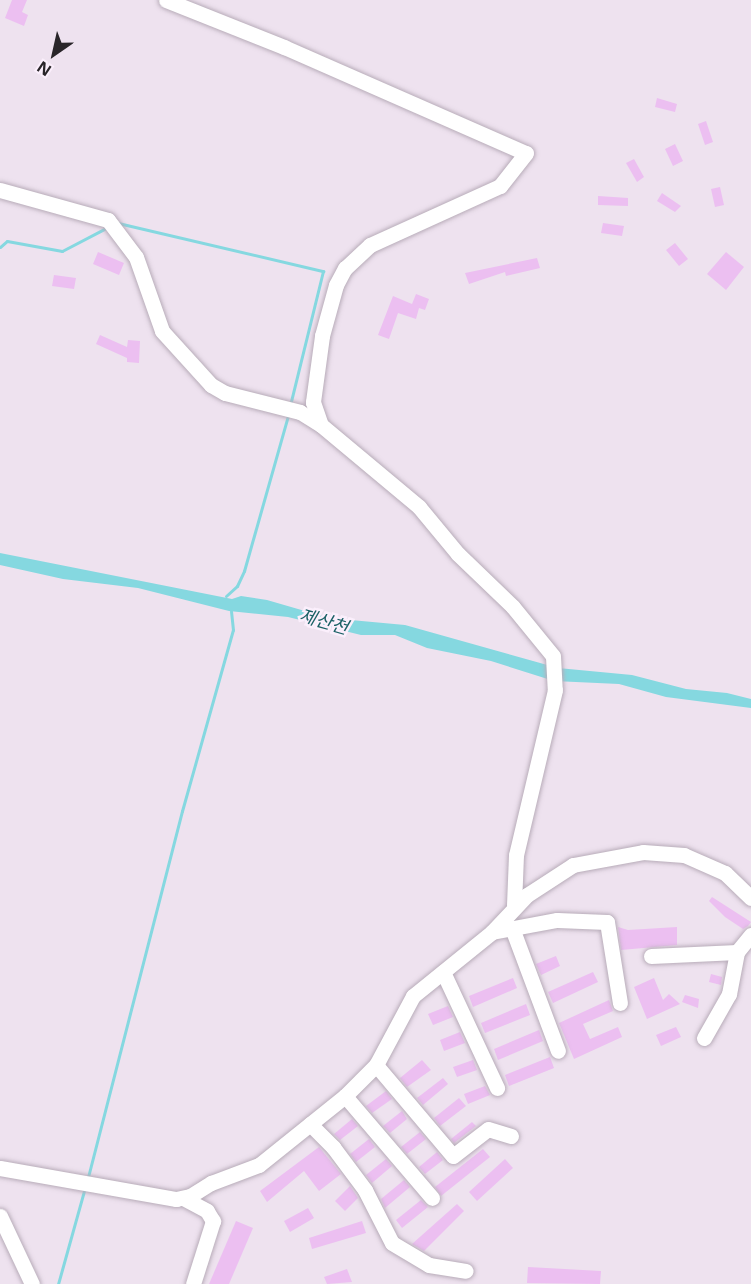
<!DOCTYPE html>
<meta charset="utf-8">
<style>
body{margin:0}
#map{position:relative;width:751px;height:1284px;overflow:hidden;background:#eee2ef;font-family:"Open Sans","Noto Sans KR",sans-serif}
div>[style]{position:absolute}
.water>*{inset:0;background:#85d8e0}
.stream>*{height:3px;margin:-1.5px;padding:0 1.5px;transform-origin:1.5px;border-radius:1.5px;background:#85d8e0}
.building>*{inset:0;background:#ecbff1}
.roads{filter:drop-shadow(0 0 2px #b8acb9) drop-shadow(0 0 2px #b8acb9)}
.minor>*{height:15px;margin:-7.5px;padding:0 7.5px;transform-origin:7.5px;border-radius:7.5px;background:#fff}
span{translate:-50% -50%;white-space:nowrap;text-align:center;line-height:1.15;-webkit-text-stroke:5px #fbeffc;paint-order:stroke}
.water-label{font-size:18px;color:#1b6166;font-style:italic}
.north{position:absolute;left:24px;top:24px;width:60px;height:60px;-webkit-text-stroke:4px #fbeffc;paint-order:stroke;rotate:214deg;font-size:16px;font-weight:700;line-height:24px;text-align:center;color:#292529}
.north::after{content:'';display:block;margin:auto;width:21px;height:27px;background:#292529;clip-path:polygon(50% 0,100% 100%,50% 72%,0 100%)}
</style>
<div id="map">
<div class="water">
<div style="clip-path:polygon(0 553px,232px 599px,241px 596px,267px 600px,329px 618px,405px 625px,558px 668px,632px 675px,686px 689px,727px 693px,751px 699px,751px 708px,666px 697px,619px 684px,554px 681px,491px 661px,427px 648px,395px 635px,361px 635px,288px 617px,229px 611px,138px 588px,63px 579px,0 565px)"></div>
</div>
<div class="stream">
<div style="left:118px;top:223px;width:211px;rotate:13.2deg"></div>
<div style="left:323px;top:271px;width:134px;rotate:103.8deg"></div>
<div style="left:0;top:247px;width:9px;rotate:-41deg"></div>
<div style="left:7px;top:241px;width:56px;rotate:10.3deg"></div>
<div style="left:62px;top:251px;width:50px;rotate:-27.6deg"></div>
<div style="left:226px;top:596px;width:15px;rotate:-42deg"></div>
<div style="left:237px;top:586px;width:17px;rotate:-65deg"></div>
<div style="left:244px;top:571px;width:162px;rotate:-74.2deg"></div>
<div style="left:88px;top:1177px;width:378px;rotate:-75.6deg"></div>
<div style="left:182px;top:811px;width:188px;rotate:-74.3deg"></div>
<div style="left:233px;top:630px;width:19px;rotate:-96deg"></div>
<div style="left:58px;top:1284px;width:101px;rotate:-74.4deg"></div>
</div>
<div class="building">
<div style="clip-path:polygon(12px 0,27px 0,22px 12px,28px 15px,24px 26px,5px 18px)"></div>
<div style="clip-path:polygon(657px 98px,677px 104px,675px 112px,655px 107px)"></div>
<div style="clip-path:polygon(706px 121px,713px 142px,705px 145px,698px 124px)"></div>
<div style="clip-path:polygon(675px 144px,683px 161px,673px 166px,665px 149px)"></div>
<div style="clip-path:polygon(634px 159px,644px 177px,637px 182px,626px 163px)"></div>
<div style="clip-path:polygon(720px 187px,724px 205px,715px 207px,711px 189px)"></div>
<div style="clip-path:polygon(662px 193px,681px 206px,675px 212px,657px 201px)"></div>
<div style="clip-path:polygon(598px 196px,628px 198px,628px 206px,598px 205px)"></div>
<div style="clip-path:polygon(603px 223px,624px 226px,622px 236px,601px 233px)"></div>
<div style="clip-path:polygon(675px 243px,688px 259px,679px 266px,666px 250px)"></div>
<div style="clip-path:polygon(98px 252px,124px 263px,119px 275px,93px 264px)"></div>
<div style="clip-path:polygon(726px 252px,744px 267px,726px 290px,707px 274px)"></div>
<div style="clip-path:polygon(537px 258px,540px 268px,506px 276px,505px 272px,469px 284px,465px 273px)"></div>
<div style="clip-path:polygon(54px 275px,76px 278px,74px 289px,52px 286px)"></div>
<div style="clip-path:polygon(416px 294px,429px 299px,425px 310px,419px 308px,416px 319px,398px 313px,389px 339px,378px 335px,393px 296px,412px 304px)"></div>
<div style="clip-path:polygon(100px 335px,127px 347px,128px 340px,140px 341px,139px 363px,127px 362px,127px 358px,96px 344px)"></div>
<div style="clip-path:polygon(712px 897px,751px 922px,748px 926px,743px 929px,725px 917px,709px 901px)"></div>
<div style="clip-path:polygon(618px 927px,628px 930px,677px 927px,677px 945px,621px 950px)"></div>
<div style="clip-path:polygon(556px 956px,560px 966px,541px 975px,536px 964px)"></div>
<div style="clip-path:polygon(593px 972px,598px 982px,553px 1003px,548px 992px)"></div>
<div style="clip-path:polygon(711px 974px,722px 977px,721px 985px,709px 982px)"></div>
<div style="clip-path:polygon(513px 978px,517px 988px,473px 1007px,469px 996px)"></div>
<div style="clip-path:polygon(654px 978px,663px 1000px,669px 994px,680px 1004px,647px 1019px,634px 987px)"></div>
<div style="clip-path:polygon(685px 995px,699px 999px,698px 1008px,682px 1002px)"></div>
<div style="clip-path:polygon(609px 1000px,613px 1011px,583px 1024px,590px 1039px,618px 1027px,622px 1037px,574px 1059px,559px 1023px)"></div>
<div style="clip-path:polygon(526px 1004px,530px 1015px,485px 1033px,481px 1023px)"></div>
<div style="clip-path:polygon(448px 1006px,453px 1017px,433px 1025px,428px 1014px)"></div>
<div style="clip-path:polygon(676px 1027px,681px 1037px,661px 1046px,656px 1035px)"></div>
<div style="clip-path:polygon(539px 1030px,543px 1041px,498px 1060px,494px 1049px)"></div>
<div style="clip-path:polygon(460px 1032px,465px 1043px,444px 1051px,440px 1040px)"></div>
<div style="clip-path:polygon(550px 1057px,554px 1068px,509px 1086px,505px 1075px)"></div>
<div style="clip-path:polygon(422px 1060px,431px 1070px,407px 1087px,400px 1078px)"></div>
<div style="clip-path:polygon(473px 1060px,477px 1070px,457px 1077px,453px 1067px)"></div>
<div style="clip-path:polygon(443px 1078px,448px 1084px,423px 1105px,417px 1098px)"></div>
<div style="clip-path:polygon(485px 1086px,490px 1095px,468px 1104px,464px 1094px)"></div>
<div style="clip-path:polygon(386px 1091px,392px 1099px,372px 1113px,366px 1106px)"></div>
<div style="clip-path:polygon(459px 1098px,466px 1106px,440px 1126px,434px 1118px)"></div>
<div style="clip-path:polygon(402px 1111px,407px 1119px,390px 1133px,383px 1126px)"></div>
<div style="clip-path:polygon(352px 1119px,358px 1126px,340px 1140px,334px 1134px)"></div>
<div style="clip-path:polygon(472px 1122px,476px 1126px,454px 1143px,451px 1139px)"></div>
<div style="clip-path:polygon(420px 1132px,426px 1139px,407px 1154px,401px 1147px)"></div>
<div style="clip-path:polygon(369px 1139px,375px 1147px,356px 1162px,350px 1154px)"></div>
<div style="clip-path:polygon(319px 1147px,341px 1174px,319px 1191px,304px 1171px,267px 1202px,260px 1191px)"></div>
<div style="clip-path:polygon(483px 1149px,490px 1157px,441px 1196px,435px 1187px)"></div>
<div style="clip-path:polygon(437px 1152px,443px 1160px,425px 1174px,419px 1167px)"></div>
<div style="clip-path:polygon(386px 1159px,392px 1166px,372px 1183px,366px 1175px)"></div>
<div style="clip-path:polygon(505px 1159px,513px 1168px,477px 1201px,469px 1192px)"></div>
<div style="clip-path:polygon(404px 1180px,410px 1187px,385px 1208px,381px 1199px)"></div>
<div style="clip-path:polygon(350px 1186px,358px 1198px,345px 1211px,335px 1201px)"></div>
<div style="clip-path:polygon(421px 1200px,428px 1207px,402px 1228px,396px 1220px)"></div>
<div style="clip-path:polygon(457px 1204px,464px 1211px,424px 1251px,412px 1244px)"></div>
<div style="clip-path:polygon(308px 1208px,314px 1218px,290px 1232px,284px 1221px)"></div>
<div style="clip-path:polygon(236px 1221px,253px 1228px,229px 1284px,209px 1284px)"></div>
<div style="clip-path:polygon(362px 1221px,366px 1233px,312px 1249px,309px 1238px)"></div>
<div style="clip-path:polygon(528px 1267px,601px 1271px,600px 1284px,527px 1283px)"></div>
<div style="clip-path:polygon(347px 1269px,352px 1282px,327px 1284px,324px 1277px)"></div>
</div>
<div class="roads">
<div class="minor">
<div style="left:166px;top:0;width:127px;rotate:21.7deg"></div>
<div style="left:284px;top:47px;width:264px;rotate:23.7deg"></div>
<div style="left:526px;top:153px;width:42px;rotate:128.2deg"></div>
<div style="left:500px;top:186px;width:143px;rotate:155.6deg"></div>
<div style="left:370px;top:245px;width:34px;rotate:137deg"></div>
<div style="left:345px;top:268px;width:19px;rotate:118deg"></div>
<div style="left:336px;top:285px;width:53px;rotate:105.4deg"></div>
<div style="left:322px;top:336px;width:67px;rotate:97.8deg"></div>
<div style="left:313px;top:402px;width:24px;rotate:71deg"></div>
<div style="left:321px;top:425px;width:128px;rotate:39.9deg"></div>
<div style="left:419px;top:507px;width:61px;rotate:50.3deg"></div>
<div style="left:458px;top:554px;width:76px;rotate:43.9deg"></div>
<div style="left:513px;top:607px;width:63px;rotate:50.8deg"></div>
<div style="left:553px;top:656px;width:34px;rotate:87deg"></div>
<div style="left:555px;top:690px;width:170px;rotate:103.3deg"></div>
<div style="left:516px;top:855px;width:50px;rotate:92.3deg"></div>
<div style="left:0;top:190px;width:112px;rotate:15.5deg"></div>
<div style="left:108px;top:220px;width:46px;rotate:52.9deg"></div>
<div style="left:136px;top:257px;width:78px;rotate:70.6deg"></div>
<div style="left:162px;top:331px;width:73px;rotate:47.8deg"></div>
<div style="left:211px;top:385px;width:16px;rotate:30deg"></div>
<div style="left:225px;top:393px;width:77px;rotate:14.2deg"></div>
<div style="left:300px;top:412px;width:25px;rotate:32deg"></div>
<div style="left:512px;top:928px;width:131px;rotate:69.5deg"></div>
<div style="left:492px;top:932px;width:66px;rotate:-10.5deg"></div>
<div style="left:557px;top:920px;width:50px;rotate:2.3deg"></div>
<div style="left:607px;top:922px;width:82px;rotate:80.9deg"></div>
<div style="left:651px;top:956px;width:86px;rotate:-2.7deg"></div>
<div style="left:443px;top:972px;width:128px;rotate:65deg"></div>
<div style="left:704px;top:1038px;width:51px;rotate:-60.4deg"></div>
<div style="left:729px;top:994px;width:43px;rotate:-79.2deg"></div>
<div style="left:737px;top:952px;width:22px;rotate:-51deg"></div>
<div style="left:376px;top:1065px;width:119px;rotate:49.8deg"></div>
<div style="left:453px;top:1156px;width:44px;rotate:-37.6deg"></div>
<div style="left:488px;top:1129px;width:24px;rotate:17deg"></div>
<div style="left:345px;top:1096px;width:134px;rotate:49.5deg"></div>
<div style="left:310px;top:1124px;width:33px;rotate:45deg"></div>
<div style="left:333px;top:1147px;width:54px;rotate:53.3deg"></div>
<div style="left:365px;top:1190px;width:59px;rotate:63deg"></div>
<div style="left:392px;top:1243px;width:43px;rotate:30.7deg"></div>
<div style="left:429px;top:1265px;width:37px;rotate:9deg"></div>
<div style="left:0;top:1168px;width:179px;rotate:10deg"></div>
<div style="left:176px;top:1199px;width:14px;rotate:-12deg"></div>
<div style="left:190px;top:1196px;width:25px;rotate:-32deg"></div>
<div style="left:211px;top:1183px;width:51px;rotate:-20.6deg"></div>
<div style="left:259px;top:1165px;width:110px;rotate:-38.7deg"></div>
<div style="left:345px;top:1096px;width:44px;rotate:-45deg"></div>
<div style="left:376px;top:1065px;width:78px;rotate:-61.8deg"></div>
<div style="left:413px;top:996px;width:102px;rotate:-39deg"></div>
<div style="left:492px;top:932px;width:51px;rotate:-46.6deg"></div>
<div style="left:527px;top:895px;width:55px;rotate:-33.1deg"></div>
<div style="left:573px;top:865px;width:71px;rotate:-10.5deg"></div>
<div style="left:643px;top:852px;width:41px;rotate:4.2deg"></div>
<div style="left:684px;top:855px;width:45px;rotate:23.7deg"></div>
<div style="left:725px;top:873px;width:36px;rotate:44deg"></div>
<div style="left:183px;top:1198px;width:27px;rotate:28deg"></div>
<div style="left:207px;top:1211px;width:12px;rotate:59deg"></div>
<div style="left:213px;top:1221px;width:66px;rotate:107.6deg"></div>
<div style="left:0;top:1216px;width:75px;rotate:64.8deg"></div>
</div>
</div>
<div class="water-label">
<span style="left:324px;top:621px;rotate:16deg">제산천</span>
</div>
<div class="north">N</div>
</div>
